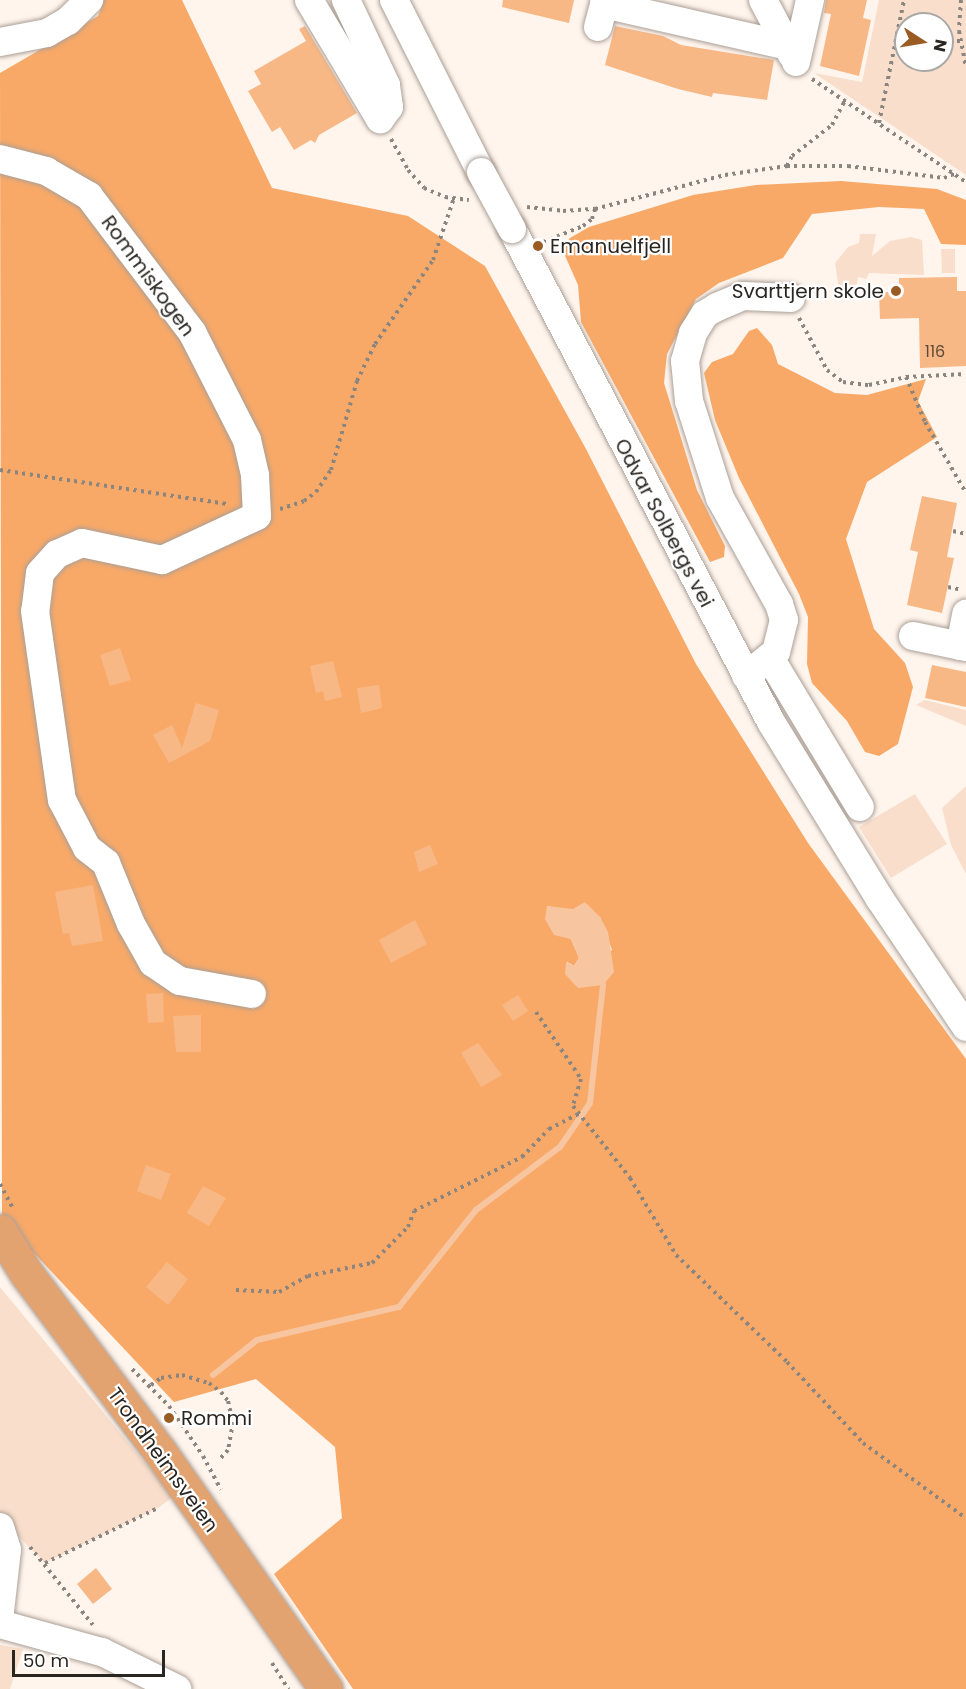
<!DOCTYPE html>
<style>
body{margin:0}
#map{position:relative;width:966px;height:1689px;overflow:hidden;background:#fff5ed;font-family:Poppins,sans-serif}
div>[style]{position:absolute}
.green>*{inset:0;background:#f9decb}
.forest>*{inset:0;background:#f8a968}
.water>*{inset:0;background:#f7c6a1}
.stream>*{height:6px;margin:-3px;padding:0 3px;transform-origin:3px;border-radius:3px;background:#f7c6a1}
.building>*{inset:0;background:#f8b886}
.path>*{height:4px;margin-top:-2px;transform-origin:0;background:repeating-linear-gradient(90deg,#8b857f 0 3px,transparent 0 7.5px)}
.roads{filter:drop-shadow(0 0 2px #ab9f96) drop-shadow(0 0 2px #ab9f96)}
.minor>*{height:28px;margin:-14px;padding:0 14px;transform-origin:14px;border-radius:14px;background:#fff}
.highway>*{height:33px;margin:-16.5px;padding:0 16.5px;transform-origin:16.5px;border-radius:16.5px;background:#e3a371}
.bridges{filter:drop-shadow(0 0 2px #ab9f96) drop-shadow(0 0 2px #ab9f96)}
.minor-bridge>*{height:28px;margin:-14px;padding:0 14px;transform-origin:14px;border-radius:14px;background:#fff}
.dots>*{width:16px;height:16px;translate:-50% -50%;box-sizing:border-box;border:3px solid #fff;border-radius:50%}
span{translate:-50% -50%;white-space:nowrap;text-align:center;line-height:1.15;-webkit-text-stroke:4.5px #fff;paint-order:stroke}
.number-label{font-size:16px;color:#5d4a3a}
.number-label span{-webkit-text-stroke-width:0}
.poi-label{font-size:20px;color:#292521}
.left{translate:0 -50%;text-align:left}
.right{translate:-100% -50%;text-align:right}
.street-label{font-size:20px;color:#292521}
.north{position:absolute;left:894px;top:12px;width:60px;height:60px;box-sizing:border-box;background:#fff;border:2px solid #a9a8a6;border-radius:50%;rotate:102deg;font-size:16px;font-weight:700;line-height:24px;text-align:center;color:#292521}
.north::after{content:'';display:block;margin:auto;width:21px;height:27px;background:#9a5c22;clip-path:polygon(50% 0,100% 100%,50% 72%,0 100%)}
.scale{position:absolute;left:12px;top:1650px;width:153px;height:27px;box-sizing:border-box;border:3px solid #292521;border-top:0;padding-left:8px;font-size:18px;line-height:21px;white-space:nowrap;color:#292521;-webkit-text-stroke:4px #fff;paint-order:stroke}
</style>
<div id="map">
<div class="green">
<div style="clip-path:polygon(evenodd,879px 0,966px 0,966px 175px,814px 73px,862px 82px,879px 0,906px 24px,942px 24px,942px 60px,906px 60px,906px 24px)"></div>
<div style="clip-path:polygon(860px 234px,876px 234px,872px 256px,890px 241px,911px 237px,922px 240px,924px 275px,869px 273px,866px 279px,858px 277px,856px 288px,839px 290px,835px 263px,848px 247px,859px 243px)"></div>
<div style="clip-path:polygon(941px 249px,955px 249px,955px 273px,942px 273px)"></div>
<div style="clip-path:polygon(925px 700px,966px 710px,966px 726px,916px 705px)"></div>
<div style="clip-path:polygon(966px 786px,966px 874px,951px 845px,942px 808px)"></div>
<div style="clip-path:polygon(915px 794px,947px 844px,891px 878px,859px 827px)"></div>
<div style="clip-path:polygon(0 1287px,173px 1497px,158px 1508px,45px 1563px,0 1518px)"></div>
<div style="clip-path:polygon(0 1645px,23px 1649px,10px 1689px,0 1689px)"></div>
</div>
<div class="forest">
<div style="clip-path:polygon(evenodd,104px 0,182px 0,272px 188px,408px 216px,485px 266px,586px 449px,696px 664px,808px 843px,966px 1059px,966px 1689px,353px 1689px,274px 1574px,342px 1518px,335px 1447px,256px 1379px,174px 1402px,2px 1219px,0 73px,98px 16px,104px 0,547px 906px,600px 917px,612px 950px,566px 974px,567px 962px,574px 966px,579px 958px,571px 939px,547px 906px)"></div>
<div style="clip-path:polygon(841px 181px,937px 189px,966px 200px,966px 245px,941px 244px,924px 209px,879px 207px,812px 214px,783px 258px,719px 283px,696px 299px,667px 354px,664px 383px,697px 490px,725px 546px,724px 557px,710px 562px,581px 322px,578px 285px,562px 249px,570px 238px,589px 227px,693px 195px,756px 185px)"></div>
<div style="clip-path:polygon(757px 328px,772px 345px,778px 364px,835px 393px,867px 395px,926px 379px,918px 401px,937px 437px,867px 482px,846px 539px,874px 629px,905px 663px,913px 687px,898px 744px,879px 756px,865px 752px,847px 721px,812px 683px,807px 664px,808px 617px,799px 594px,739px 478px,715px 420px,704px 373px,712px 362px,733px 354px,749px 331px)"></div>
</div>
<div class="water">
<div style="clip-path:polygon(585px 902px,600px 917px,608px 932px,614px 972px,603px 985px,578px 988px,565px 974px,566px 962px,574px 966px,579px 958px,571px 939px,554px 935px,545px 919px,547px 906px,573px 909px)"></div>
</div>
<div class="stream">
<div style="left:213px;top:1375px;width:56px;rotate:-38.5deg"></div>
<div style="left:257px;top:1340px;width:146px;rotate:-13.1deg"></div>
<div style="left:399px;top:1307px;width:124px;rotate:-51.6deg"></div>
<div style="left:476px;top:1210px;width:105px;rotate:-36.9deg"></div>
<div style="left:560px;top:1147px;width:53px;rotate:-55.7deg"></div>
<div style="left:590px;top:1103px;width:119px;rotate:-83.7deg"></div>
</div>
<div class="building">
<div style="clip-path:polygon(503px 0,574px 0,569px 23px,502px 7px)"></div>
<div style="clip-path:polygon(826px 0,867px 0,863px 18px,871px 20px,859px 76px,820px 66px,831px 14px,824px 13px)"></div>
<div style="clip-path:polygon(305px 26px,357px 113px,319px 135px,315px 143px,311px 140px,294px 150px,280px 127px,272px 132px,248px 91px,261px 84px,254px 71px,306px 41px,299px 29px)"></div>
<div style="clip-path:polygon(615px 26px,663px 36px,681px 45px,774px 60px,767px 100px,713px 93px,712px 97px,678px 89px,605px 65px)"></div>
<div style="clip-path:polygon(957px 277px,957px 291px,966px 291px,966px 366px,920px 368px,919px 318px,880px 319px,879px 292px,899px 292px,899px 278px)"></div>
<div style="clip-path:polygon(922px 496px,957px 503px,947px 557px,954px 558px,942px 613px,907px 605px,918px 552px,910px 550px)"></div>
<div style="clip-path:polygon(120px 648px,131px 680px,110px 686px,100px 655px)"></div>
<div style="clip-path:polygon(333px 661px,342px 697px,325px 701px,323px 691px,316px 693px,310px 666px)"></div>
<div style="clip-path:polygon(932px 665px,966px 672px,966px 707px,925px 698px)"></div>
<div style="clip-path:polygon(379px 685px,382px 708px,361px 713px,357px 688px)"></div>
<div style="clip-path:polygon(196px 703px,219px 710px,210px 741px,169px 763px,153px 735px,172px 725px,182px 748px)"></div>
<div style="clip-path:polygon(430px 845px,438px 864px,419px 872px,414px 852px)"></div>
<div style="clip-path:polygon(93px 885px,103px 941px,72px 946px,69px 933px,63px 934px,55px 892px)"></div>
<div style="clip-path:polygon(415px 920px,427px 944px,391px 963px,379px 940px)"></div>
<div style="clip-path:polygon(163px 993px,164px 1022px,148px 1023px,146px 994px)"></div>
<div style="clip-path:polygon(518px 995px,528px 1011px,513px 1021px,502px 1005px)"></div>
<div style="clip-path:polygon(201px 1015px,201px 1052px,176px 1052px,173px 1016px)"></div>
<div style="clip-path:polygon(478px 1043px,502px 1075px,481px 1087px,461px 1053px)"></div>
<div style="clip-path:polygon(146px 1165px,171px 1174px,161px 1200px,137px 1191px)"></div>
<div style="clip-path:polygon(203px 1186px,226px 1198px,209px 1226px,187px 1213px)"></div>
<div style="clip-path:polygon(167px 1262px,188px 1279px,168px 1305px,146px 1287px)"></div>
<div style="clip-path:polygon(96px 1568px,112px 1589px,93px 1604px,77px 1584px)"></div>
</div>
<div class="path">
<div style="left:961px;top:0;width:31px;rotate:94deg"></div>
<div style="left:959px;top:31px;width:37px;rotate:79deg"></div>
<div style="left:942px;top:41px;width:18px"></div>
<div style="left:895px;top:42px;width:11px"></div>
<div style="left:812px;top:79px;width:185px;rotate:33.8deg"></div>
<div style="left:879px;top:123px;width:126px;rotate:-78.5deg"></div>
<div style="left:391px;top:139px;width:35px;rotate:61deg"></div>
<div style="left:408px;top:170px;width:24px;rotate:48deg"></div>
<div style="left:424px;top:188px;width:23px;rotate:23deg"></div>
<div style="left:445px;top:197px;width:24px;rotate:7deg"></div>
<div style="left:787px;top:166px;width:11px;rotate:-63deg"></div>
<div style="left:792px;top:156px;width:51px;rotate:-37.8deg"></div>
<div style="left:832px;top:125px;width:27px;rotate:-62deg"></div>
<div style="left:527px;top:207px;width:36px;rotate:6deg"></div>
<div style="left:563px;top:211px;width:32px;rotate:-4deg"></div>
<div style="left:595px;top:209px;width:134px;rotate:-14.7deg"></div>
<div style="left:725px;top:175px;width:63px;rotate:-8.3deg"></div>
<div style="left:787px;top:166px;width:61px"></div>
<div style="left:848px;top:166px;width:97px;rotate:7.1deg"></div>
<div style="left:944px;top:178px;width:11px;rotate:-22deg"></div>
<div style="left:543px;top:242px;width:43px;rotate:-21.8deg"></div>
<div style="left:583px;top:226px;width:11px;rotate:-38deg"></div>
<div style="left:592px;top:219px;width:10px;rotate:-73deg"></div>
<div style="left:799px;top:318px;width:59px;rotate:61.7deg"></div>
<div style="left:827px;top:370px;width:20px;rotate:37deg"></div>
<div style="left:843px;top:382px;width:26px;rotate:7deg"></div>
<div style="left:869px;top:385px;width:38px;rotate:-12deg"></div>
<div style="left:906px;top:377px;width:60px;rotate:-2.9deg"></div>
<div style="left:906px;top:377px;width:49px;rotate:67.1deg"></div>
<div style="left:925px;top:422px;width:82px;rotate:60deg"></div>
<div style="left:0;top:470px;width:230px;rotate:8.5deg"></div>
<div style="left:280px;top:509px;width:25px;rotate:-18deg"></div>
<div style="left:304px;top:501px;width:15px;rotate:-37deg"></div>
<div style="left:316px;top:492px;width:27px;rotate:-56deg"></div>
<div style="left:331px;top:470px;width:93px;rotate:-73.7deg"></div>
<div style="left:357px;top:381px;width:41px;rotate:-64.1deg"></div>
<div style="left:375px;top:344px;width:102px;rotate:-55.4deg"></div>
<div style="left:433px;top:260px;width:65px;rotate:-71.3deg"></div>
<div style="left:953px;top:531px;width:13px;rotate:13deg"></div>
<div style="left:948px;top:587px;width:14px;rotate:12deg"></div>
<div style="left:536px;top:1012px;width:81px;rotate:56.1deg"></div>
<div style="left:581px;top:1079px;width:28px;rotate:107deg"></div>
<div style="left:573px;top:1106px;width:92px;rotate:51.6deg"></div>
<div style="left:630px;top:1178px;width:90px;rotate:59.1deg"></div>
<div style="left:676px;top:1255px;width:154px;rotate:43.9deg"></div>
<div style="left:787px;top:1362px;width:111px;rotate:46.8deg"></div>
<div style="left:863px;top:1443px;width:127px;rotate:36.1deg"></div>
<div style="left:0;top:1184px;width:26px;rotate:62deg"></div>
<div style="left:236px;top:1290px;width:43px;rotate:2.7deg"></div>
<div style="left:279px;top:1292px;width:33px;rotate:-29deg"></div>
<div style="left:308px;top:1276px;width:65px;rotate:-11.5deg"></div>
<div style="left:372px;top:1263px;width:51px;rotate:-45deg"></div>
<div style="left:408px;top:1227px;width:17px;rotate:-69deg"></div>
<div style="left:414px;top:1211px;width:121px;rotate:-26.6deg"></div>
<div style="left:522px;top:1157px;width:39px;rotate:-46deg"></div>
<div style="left:549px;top:1129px;width:34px;rotate:-27deg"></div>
<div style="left:132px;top:1369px;width:52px;rotate:45deg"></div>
<div style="left:169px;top:1406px;width:60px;rotate:55.8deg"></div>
<div style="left:203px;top:1456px;width:38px;rotate:62deg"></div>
<div style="left:151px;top:1385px;width:12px;rotate:-35deg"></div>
<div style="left:161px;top:1378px;width:21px;rotate:-8deg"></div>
<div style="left:182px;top:1375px;width:28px;rotate:17deg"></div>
<div style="left:209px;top:1383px;width:15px;rotate:37deg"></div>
<div style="left:221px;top:1392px;width:11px;rotate:52deg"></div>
<div style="left:228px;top:1401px;width:22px;rotate:77deg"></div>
<div style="left:233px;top:1422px;width:28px;rotate:100deg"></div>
<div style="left:228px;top:1450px;width:12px;rotate:132deg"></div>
<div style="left:30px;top:1547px;width:100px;rotate:51.1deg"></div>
<div style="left:45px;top:1563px;width:126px;rotate:-26deg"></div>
<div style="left:272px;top:1663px;width:31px;rotate:58deg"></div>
</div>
<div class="roads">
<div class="minor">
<div style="left:309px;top:0;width:139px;rotate:59.2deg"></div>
<div style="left:380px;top:119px;width:15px;rotate:-53deg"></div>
<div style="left:389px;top:107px;width:22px;rotate:-98deg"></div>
<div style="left:386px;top:85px;width:94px;rotate:-115.2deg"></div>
<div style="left:394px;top:0;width:193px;rotate:63.2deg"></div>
<div style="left:763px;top:0;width:62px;rotate:62.2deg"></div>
<div style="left:604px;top:4px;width:188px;rotate:12.9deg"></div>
<div style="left:598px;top:27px;width:28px;rotate:-75deg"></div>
<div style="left:0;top:42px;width:48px;rotate:-10.8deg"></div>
<div style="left:47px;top:33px;width:24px;rotate:-30deg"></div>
<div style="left:68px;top:21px;width:30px;rotate:-45deg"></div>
<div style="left:796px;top:62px;width:64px;rotate:-77.3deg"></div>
<div style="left:0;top:159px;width:48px;rotate:14.6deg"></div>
<div style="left:46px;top:171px;width:50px;rotate:30.2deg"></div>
<div style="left:89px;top:196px;width:171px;rotate:52.9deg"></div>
<div style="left:192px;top:332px;width:121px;rotate:63deg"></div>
<div style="left:247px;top:440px;width:36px;rotate:77deg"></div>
<div style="left:255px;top:475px;width:41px;rotate:87.2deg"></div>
<div style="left:257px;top:516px;width:105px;rotate:155.1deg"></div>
<div style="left:162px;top:560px;width:82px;rotate:-168deg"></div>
<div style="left:82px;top:543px;width:27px;rotate:156deg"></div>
<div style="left:57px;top:554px;width:25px;rotate:132deg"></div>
<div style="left:40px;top:573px;width:38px;rotate:97deg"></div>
<div style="left:35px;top:611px;width:191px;rotate:81.9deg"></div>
<div style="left:62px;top:800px;width:54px;rotate:62.5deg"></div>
<div style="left:87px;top:848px;width:24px;rotate:38deg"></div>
<div style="left:106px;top:863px;width:66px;rotate:67.7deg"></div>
<div style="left:131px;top:924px;width:45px;rotate:60.6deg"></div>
<div style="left:153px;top:963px;width:32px;rotate:34deg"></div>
<div style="left:180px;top:981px;width:73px;rotate:10.2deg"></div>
<div style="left:512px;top:229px;width:557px;rotate:62.28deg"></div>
<div style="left:771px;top:722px;width:208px;rotate:58.4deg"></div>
<div style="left:880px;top:899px;width:154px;rotate:56.1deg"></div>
<div style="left:913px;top:636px;width:54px;rotate:11.7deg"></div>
<div style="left:960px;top:646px;width:33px;rotate:-79deg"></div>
<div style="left:770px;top:658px;width:174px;rotate:58.9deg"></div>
<div style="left:746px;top:676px;width:38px;rotate:-39deg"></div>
<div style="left:776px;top:652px;width:33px;rotate:-76deg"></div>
<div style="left:784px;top:620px;width:17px;rotate:-107deg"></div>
<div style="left:779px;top:604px;width:121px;rotate:-119.1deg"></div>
<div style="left:720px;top:498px;width:102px;rotate:-107.7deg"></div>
<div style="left:689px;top:401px;width:40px;rotate:-95.7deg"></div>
<div style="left:685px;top:361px;width:29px;rotate:-74deg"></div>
<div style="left:693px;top:333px;width:22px;rotate:-58deg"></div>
<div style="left:705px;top:314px;width:14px;rotate:-30deg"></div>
<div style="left:717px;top:307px;width:28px;rotate:-23deg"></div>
<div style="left:743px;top:296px;width:48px;rotate:2.4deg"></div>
<div style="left:0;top:1527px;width:24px;rotate:73deg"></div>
<div style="left:7px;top:1550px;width:61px;rotate:96.5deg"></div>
<div style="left:0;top:1624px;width:106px;rotate:15.4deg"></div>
<div style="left:102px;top:1652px;width:84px;rotate:26.3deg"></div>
</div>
<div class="highway">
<div style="left:0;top:1231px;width:49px;rotate:58.2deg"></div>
<div style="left:26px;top:1273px;width:224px;rotate:53.2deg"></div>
<div style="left:160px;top:1452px;width:289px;rotate:55deg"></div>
</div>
</div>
<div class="bridges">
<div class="minor-bridge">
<div style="left:481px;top:172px;width:65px;rotate:61.5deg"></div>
</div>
</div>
<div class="dots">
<div style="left:538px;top:246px;background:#9a5c22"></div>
<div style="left:896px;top:291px;background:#9a5c22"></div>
<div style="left:169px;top:1418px;background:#9a5c22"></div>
</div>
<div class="number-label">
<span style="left:935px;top:352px">116</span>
</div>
<div class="poi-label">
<span class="left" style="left:550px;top:246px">Emanuelfjell</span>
<span class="right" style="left:884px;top:291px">Svarttjern skole</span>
<span class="left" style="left:181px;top:1418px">Rommi</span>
</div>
<div class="street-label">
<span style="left:148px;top:276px;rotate:54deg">Rommiskogen</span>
<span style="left:664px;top:523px;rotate:62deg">Odvar Solbergs vei</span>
<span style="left:163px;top:1460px;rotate:54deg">Trondheimsveien</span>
</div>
<div class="north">N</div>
<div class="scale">50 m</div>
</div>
